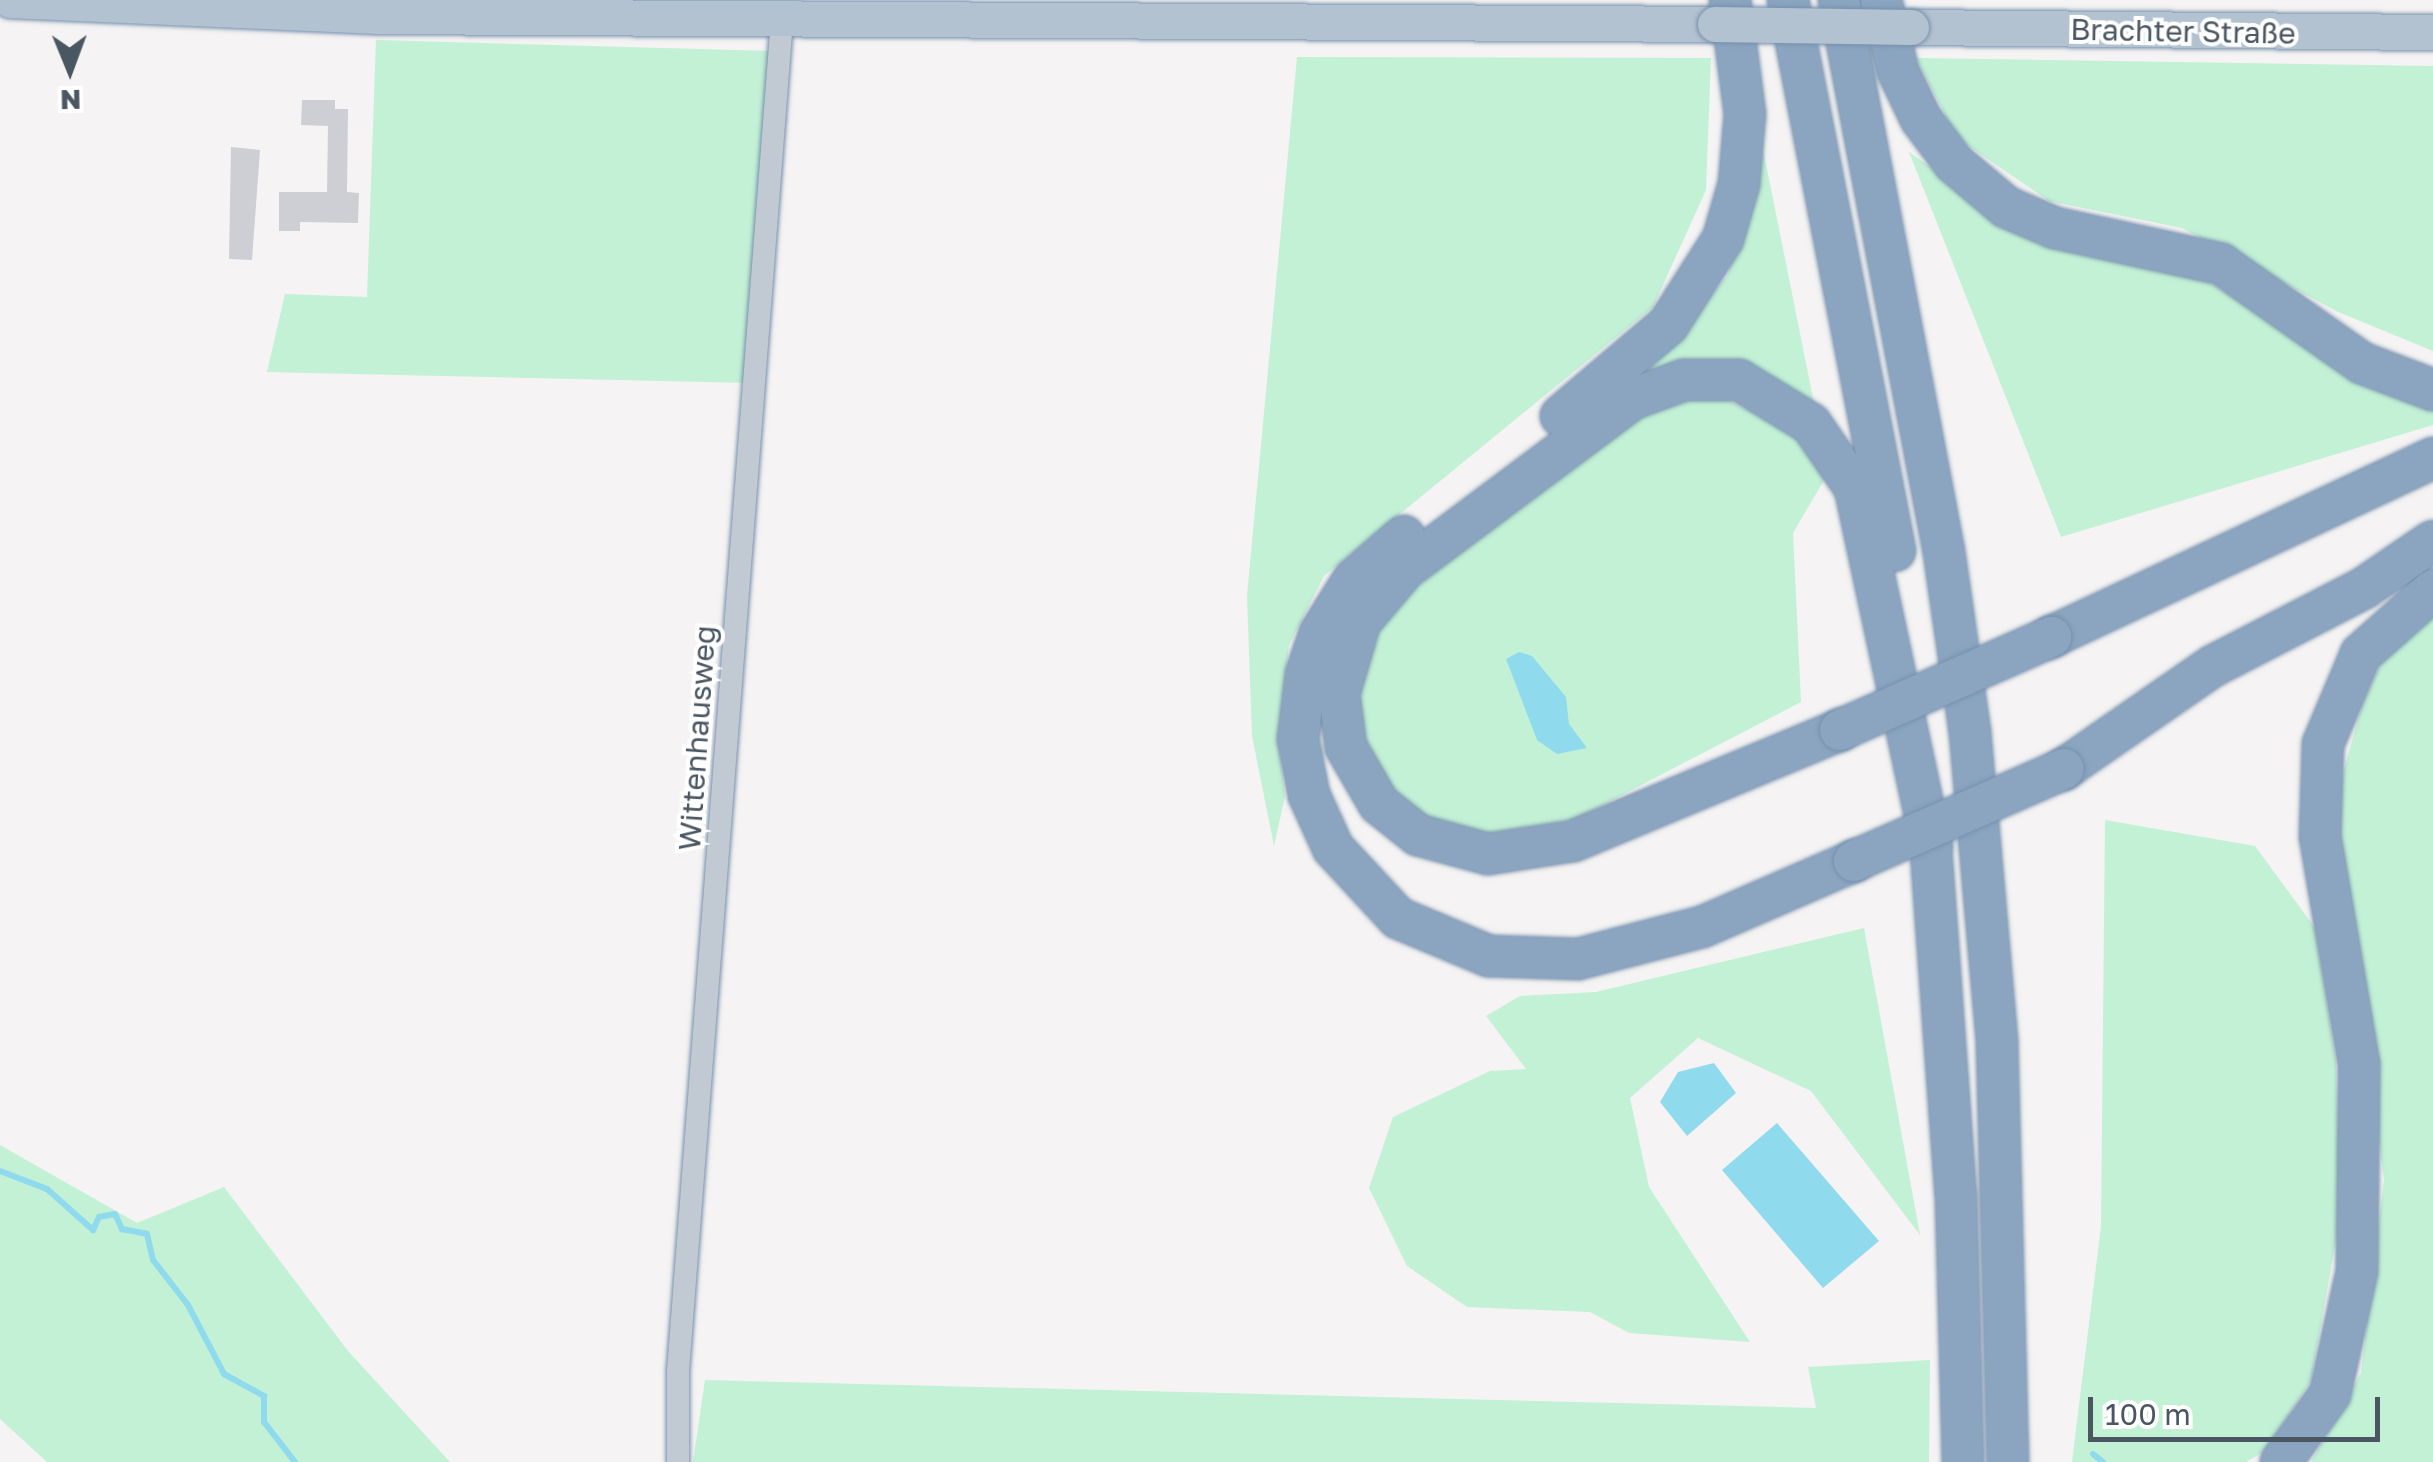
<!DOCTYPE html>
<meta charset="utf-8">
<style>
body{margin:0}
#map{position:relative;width:2433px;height:1462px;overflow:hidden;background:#f5f3f3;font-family:"Golos Text",sans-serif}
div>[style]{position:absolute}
.green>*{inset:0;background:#c3f1d5}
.water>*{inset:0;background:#90daee}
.stream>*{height:6px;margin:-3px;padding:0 3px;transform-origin:3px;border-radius:3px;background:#90daee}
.building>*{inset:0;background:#cdcfd5}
.roads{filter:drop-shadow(0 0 2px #7690ad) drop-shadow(0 0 2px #7690ad)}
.street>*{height:22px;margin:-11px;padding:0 11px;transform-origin:11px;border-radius:11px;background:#c1cad2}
.primary>*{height:35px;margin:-17.5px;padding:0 17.5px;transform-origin:17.5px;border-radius:17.5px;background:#b3c2d1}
.highway>*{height:40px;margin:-20px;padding:0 20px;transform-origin:20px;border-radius:20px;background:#8ba5c1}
.bridges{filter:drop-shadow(0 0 2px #7690ad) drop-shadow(0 0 2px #7690ad)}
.primary-bridge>*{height:35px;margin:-17.5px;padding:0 17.5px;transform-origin:17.5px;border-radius:17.5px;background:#b3c2d1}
.highway-bridge>*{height:40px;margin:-20px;padding:0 20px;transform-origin:20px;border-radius:20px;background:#8ba5c1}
span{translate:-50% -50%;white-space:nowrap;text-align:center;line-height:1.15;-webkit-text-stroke:8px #fff;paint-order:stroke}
.street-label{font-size:30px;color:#4a5661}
.north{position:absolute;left:20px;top:20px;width:100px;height:100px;-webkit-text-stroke:8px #fff;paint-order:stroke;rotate:179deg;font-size:28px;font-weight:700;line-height:40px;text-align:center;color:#4a5661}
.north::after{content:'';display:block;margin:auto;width:35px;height:45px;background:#4a5661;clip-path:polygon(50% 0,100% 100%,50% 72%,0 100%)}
.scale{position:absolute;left:2088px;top:1397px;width:292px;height:45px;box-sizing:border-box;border:5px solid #4a5661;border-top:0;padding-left:12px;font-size:30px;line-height:35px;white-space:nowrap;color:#4a5661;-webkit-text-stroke:8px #fff;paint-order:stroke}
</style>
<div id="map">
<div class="green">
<div style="clip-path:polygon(376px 40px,772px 51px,750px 383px,267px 372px,285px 294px,367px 297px)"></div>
<div style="clip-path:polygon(1297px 57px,1711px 58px,1706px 190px,1653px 307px,1324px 576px,1289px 645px,1278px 738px,1285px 796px,1274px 846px,1252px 736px,1247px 596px)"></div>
<div style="clip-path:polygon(1916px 58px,2433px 66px,2433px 351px,2338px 312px,2182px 228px,2049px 201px,1957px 138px)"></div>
<div style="clip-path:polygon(1762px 144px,1816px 413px,1642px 378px,1728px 275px)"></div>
<div style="clip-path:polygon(1909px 152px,2040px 244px,2179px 264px,2298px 337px,2433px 403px,2433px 425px,2061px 537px)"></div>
<div style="clip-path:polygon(1711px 392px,1802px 436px,1830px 470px,1793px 533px,1801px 702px,1576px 819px,1486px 834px,1426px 824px,1381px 786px,1361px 751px,1355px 706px,1383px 613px,1611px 430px,1664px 400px)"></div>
<div style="clip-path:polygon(2433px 611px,2433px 1462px,2311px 1462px,2361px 1373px,2384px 1180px,2335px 802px,2362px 705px,2387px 650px)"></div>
<div style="clip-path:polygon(2105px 820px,2255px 846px,2315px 928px,2336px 1062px,2340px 1217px,2311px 1381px,2265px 1451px,2246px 1462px,2072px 1462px,2101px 1226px)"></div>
<div style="clip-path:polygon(1864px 928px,1920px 1235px,1811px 1091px,1698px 1038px,1630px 1098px,1649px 1187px,1750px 1342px,1629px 1333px,1590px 1312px,1467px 1307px,1407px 1266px,1369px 1188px,1393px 1117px,1490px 1071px,1526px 1069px,1486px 1016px,1520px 996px,1596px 992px)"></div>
<div style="clip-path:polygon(0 1145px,137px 1223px,224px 1187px,348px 1351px,450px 1462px,47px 1462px,0 1419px)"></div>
<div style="clip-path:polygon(1930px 1360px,1929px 1462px,693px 1462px,705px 1380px,1816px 1408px,1808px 1367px)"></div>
</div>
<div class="water">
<div style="clip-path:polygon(1519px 652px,1532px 656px,1566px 697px,1569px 724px,1587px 748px,1557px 754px,1537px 740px,1506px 659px)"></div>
<div style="clip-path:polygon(1714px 1063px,1736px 1093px,1687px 1136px,1660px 1102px,1678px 1072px)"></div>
<div style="clip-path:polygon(1777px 1123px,1879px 1241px,1823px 1288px,1722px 1170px)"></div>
</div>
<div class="stream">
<div style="left:0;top:1171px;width:50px;rotate:21deg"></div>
<div style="left:47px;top:1189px;width:62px;rotate:41.7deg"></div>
<div style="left:93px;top:1230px;width:14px;rotate:-65deg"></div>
<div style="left:99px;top:1217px;width:16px;rotate:-11deg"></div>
<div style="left:115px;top:1214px;width:17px;rotate:65deg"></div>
<div style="left:122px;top:1229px;width:25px;rotate:11deg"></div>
<div style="left:147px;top:1234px;width:27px;rotate:77deg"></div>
<div style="left:153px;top:1260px;width:57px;rotate:52.1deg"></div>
<div style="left:188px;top:1305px;width:78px;rotate:62.4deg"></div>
<div style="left:224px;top:1374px;width:46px;rotate:28.8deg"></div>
<div style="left:264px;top:1396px;width:26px;rotate:90deg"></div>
<div style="left:264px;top:1422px;width:51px;rotate:52.2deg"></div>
<div style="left:2093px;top:1454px;width:13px;rotate:39deg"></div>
</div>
<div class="building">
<div style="clip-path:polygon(302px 100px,335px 100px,335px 109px,348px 109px,347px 192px,359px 193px,358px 223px,300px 222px,300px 231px,279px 231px,279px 192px,327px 192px,328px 126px,301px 125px)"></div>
<div style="clip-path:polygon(231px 147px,260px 150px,252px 260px,229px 259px)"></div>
</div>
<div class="roads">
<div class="street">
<div style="left:678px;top:1462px;width:91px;rotate:-90deg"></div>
<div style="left:678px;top:1371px;width:1357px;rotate:-85.6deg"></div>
</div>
<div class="primary">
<div style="left:10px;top:0;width:369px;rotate:2.5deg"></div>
<div style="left:379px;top:16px;width:1336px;rotate:0.34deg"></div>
<div style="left:1911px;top:27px;width:522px;rotate:0.55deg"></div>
</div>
<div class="highway">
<div style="left:1788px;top:0;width:561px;rotate:79.01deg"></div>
<div style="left:1839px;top:0;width:562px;rotate:79.23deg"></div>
<div style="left:1944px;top:552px;width:182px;rotate:81.8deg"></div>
<div style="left:1970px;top:732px;width:311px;rotate:85deg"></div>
<div style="left:1997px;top:1042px;width:420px;rotate:88.5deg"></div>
<div style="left:1881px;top:0;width:73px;rotate:76.5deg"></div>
<div style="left:1898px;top:71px;width:53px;rotate:64.4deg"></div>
<div style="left:1921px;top:119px;width:55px;rotate:53.1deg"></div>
<div style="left:1954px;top:163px;width:68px;rotate:40.2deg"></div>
<div style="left:2006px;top:207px;width:53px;rotate:23.2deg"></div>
<div style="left:2055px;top:228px;width:170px;rotate:12.2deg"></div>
<div style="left:2221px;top:264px;width:172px;rotate:35.1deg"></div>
<div style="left:2362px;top:363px;width:76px;rotate:20.8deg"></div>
<div style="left:1561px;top:416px;width:140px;rotate:-40.4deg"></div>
<div style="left:1668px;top:325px;width:102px;rotate:-57.4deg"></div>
<div style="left:1723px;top:239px;width:57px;rotate:-73.8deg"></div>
<div style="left:1739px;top:184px;width:70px;rotate:-85.1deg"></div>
<div style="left:1745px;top:114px;width:115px;rotate:-97.5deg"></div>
<div style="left:1404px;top:536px;width:66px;rotate:139.3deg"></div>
<div style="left:1354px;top:579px;width:64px;rotate:122.2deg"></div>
<div style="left:1320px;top:633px;width:43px;rotate:108.9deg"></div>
<div style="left:1306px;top:674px;width:65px;rotate:97deg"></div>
<div style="left:1298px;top:739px;width:57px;rotate:78.9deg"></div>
<div style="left:1309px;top:795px;width:58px;rotate:65.6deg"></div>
<div style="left:1333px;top:848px;width:96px;rotate:47.1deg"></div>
<div style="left:1398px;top:918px;width:99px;rotate:22.7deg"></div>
<div style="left:1489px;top:956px;width:89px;rotate:1.9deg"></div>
<div style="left:1578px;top:959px;width:128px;rotate:-14.5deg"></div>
<div style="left:1702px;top:927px;width:166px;rotate:-23.5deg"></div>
<div style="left:2051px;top:637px;width:422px;rotate:-25.1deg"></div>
<div style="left:1840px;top:730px;width:289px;rotate:157.4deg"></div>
<div style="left:1573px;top:841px;width:86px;rotate:171.3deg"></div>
<div style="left:1488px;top:854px;width:73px;rotate:-164.8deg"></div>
<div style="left:1418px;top:835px;width:50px;rotate:-141.5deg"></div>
<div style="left:1379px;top:804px;width:66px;rotate:-120.1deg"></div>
<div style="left:1346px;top:747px;width:53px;rotate:-97.5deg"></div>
<div style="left:1339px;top:694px;width:75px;rotate:-73.7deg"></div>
<div style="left:1360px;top:622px;width:70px;rotate:-49.7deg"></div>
<div style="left:1405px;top:569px;width:284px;rotate:-36.8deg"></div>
<div style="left:1632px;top:399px;width:55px;rotate:-20.1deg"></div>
<div style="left:1684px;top:380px;width:55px"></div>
<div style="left:1739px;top:380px;width:84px;rotate:31.4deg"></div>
<div style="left:1811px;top:424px;width:78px;rotate:55.5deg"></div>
<div style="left:1855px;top:488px;width:367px;rotate:77.9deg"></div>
<div style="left:2064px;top:769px;width:181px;rotate:-34.7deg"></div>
<div style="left:2213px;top:666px;width:170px;rotate:-27.3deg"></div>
<div style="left:2364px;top:588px;width:83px;rotate:-34.3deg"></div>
<div style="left:1929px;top:822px;width:375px;rotate:85.9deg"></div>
<div style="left:1956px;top:1196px;width:266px;rotate:88.5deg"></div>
<div style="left:2281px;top:1462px;width:84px;rotate:-54.2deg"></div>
<div style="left:2330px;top:1394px;width:126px;rotate:-77.6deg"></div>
<div style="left:2357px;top:1271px;width:207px;rotate:-89.4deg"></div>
<div style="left:2359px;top:1064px;width:230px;rotate:-99.7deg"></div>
<div style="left:2320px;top:837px;width:93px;rotate:-88.2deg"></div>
<div style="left:2323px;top:744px;width:98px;rotate:-67.1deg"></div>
<div style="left:2361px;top:654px;width:96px;rotate:-41.6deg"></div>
</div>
</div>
<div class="bridges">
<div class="primary-bridge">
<div style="left:1715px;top:24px;width:196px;rotate:0.9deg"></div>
</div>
<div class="highway-bridge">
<div style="left:1840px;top:730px;width:231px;rotate:-23.8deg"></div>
<div style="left:1854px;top:861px;width:229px;rotate:-23.7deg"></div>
</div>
</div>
<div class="street-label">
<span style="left:2183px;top:31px;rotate:1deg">Brachter Straße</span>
<span style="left:697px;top:738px;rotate:-86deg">Wittenhausweg</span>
</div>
<div class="north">N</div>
<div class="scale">100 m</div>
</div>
